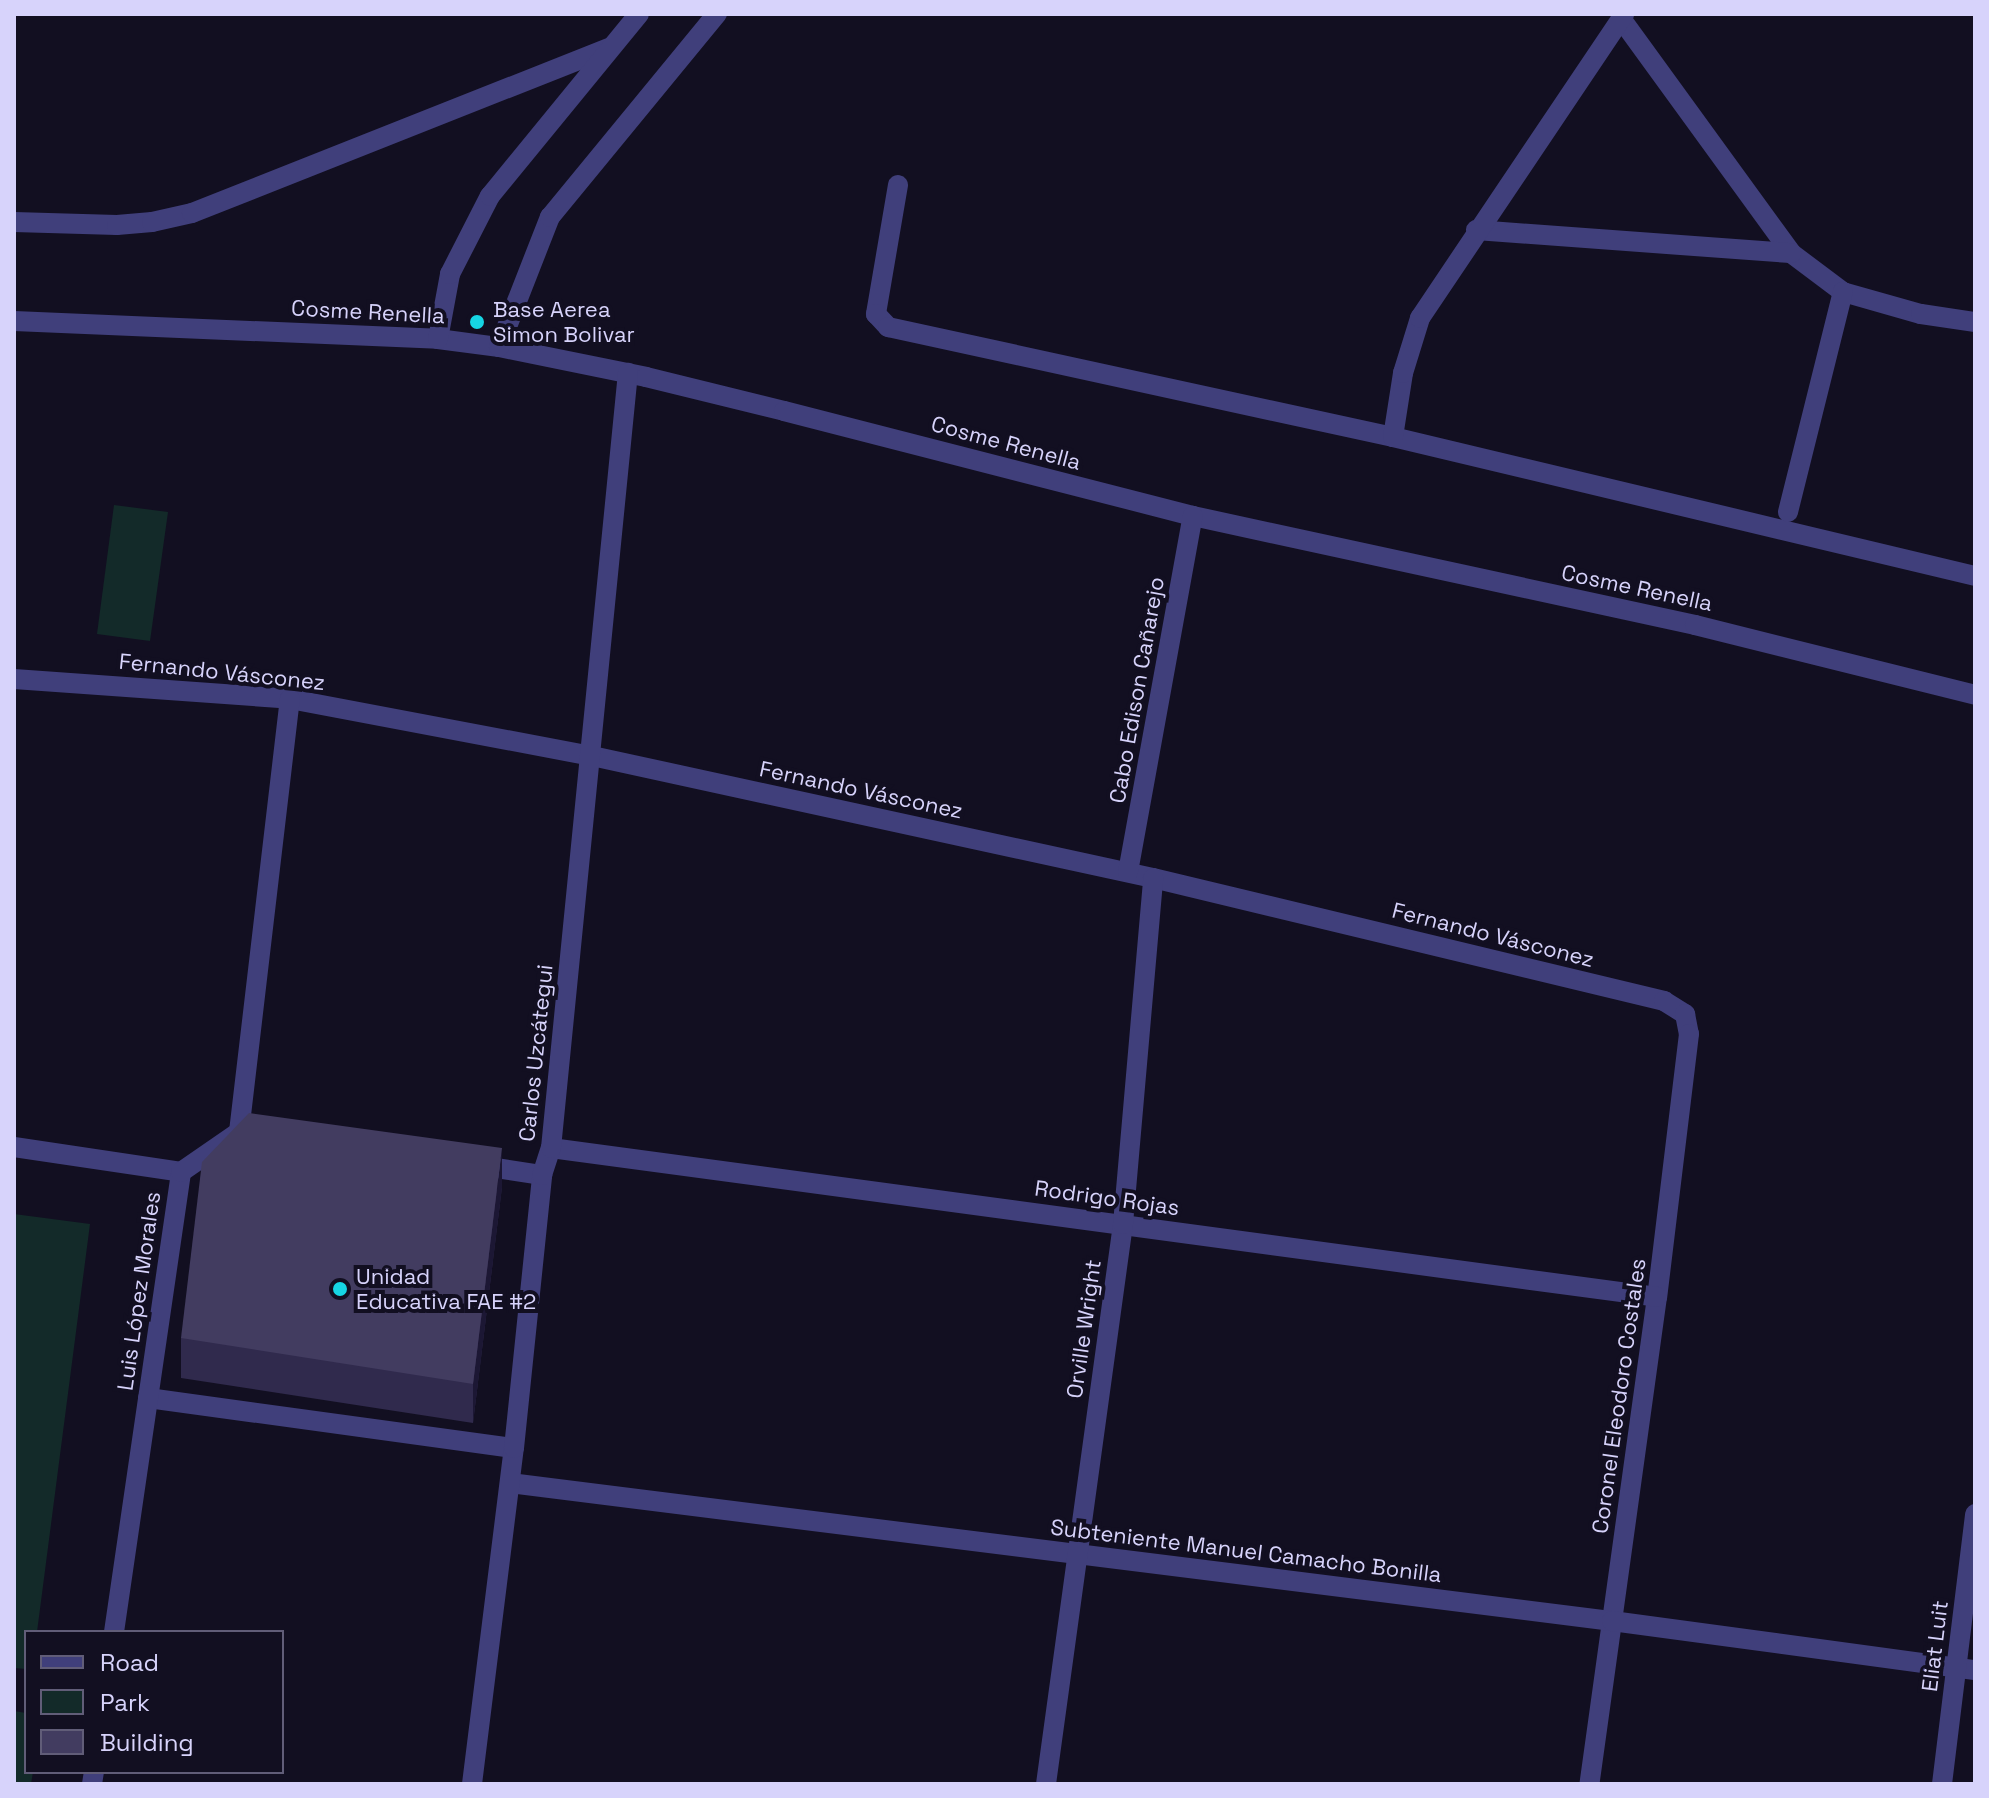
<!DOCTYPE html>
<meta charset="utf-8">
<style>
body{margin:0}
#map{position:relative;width:1989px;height:1798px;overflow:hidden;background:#120f21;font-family:"Space Grotesk",sans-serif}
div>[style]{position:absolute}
.green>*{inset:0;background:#132a29}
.minor>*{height:20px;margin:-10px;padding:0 10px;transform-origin:10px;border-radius:10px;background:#403f7b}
.wall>*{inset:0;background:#302a4d}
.shaded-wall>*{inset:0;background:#1c1734}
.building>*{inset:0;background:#423c60}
.dots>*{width:22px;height:22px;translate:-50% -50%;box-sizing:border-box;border:4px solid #120f21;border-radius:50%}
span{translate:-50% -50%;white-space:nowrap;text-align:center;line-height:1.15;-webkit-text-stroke:8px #120f21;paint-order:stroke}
.poi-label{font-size:22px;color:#d7d3fb}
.left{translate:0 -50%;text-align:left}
.street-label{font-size:22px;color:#d7d3fb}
.frame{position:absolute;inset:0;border:16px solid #d7d3fb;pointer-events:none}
.legend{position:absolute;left:24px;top:1630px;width:260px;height:144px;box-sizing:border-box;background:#120f21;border:2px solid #615d78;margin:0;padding:10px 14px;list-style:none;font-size:24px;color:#d7d3fb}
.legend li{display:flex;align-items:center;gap:16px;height:40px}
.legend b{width:40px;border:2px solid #615d78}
</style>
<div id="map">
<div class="green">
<div style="clip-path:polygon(114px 505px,168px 512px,150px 641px,97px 634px)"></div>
<div style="clip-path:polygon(14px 1214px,90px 1224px,37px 1632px,26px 1632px,26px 1669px,14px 1668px)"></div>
<div style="clip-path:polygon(14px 1711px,26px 1713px,26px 1772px,33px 1772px,31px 1784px,14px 1784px)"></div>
</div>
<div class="minor">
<div style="left:1622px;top:20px;width:288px;rotate:54deg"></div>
<div style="left:1791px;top:253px;width:65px;rotate:36.9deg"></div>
<div style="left:1843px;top:292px;width:81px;rotate:15.8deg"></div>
<div style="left:1921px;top:314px;width:55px;rotate:8.4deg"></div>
<div style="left:898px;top:185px;width:131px;rotate:99.7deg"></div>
<div style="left:876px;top:314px;width:18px;rotate:47deg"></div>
<div style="left:888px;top:327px;width:517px;rotate:12.29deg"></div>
<div style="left:1393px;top:437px;width:598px;rotate:13.43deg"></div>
<div style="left:14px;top:222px;width:103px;rotate:1.7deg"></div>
<div style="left:117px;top:225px;width:35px;rotate:-5deg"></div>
<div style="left:152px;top:222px;width:41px;rotate:-12.7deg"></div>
<div style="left:192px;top:213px;width:448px;rotate:-21.6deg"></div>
<div style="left:1476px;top:230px;width:316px;rotate:4.2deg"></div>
<div style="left:14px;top:321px;width:424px;rotate:2.4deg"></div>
<div style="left:438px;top:339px;width:62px;rotate:7.5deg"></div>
<div style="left:499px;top:347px;width:150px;rotate:11.5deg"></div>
<div style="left:646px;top:377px;width:142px;rotate:13.8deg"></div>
<div style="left:784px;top:411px;width:422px;rotate:14.4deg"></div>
<div style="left:1193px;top:516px;width:514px;rotate:12.25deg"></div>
<div style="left:1695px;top:625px;width:289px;rotate:14deg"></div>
<div style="left:438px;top:339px;width:66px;rotate:-79.5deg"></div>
<div style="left:450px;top:274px;width:88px;rotate:-62.9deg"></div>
<div style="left:490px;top:196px;width:235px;rotate:-50.7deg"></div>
<div style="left:499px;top:347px;width:140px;rotate:-68.6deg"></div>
<div style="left:550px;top:217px;width:263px;rotate:-50.6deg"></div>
<div style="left:1393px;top:437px;width:65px;rotate:-81.1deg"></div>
<div style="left:1403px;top:373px;width:58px;rotate:-72.8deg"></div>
<div style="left:1420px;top:318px;width:366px;rotate:-56.1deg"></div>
<div style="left:1788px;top:512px;width:227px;rotate:-76deg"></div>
<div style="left:14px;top:679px;width:277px;rotate:4.1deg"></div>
<div style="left:290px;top:699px;width:307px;rotate:10.7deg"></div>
<div style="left:592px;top:756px;width:574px;rotate:12.27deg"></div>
<div style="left:1153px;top:878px;width:526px;rotate:13.53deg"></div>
<div style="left:1664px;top:1001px;width:25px;rotate:32deg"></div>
<div style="left:1685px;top:1014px;width:20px;rotate:79deg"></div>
<div style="left:1689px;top:1034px;width:265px;rotate:96.9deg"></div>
<div style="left:1657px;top:1297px;width:492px;rotate:97.9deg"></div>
<div style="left:1128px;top:872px;width:362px;rotate:-79.7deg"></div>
<div style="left:14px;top:1147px;width:169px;rotate:8.5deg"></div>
<div style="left:551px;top:1148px;width:1116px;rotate:7.67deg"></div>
<div style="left:476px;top:1165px;width:67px;rotate:8.6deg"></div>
<div style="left:148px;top:1398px;width:369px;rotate:7.8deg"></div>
<div style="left:510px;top:1483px;width:1111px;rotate:7.14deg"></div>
<div style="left:1612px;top:1621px;width:366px;rotate:7.7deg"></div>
<div style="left:114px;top:1632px;width:465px;rotate:-81.7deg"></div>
<div style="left:181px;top:1172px;width:70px;rotate:-34.6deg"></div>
<div style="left:239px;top:1132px;width:436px;rotate:-83.3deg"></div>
<div style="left:92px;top:1784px;width:12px;rotate:-81deg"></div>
<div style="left:472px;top:1784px;width:339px;rotate:-82.9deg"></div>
<div style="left:514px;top:1448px;width:274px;rotate:-84.1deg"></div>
<div style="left:542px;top:1175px;width:28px;rotate:-72deg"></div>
<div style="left:551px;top:1148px;width:779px;rotate:-84.33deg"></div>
<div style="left:1046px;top:1784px;width:565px;rotate:-82.17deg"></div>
<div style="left:1123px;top:1224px;width:347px;rotate:-85deg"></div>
<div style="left:1942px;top:1784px;width:272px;rotate:-83deg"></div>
</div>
<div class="wall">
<div style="clip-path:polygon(502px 1187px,473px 1423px,181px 1378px,181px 1338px)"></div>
</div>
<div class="shaded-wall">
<div style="clip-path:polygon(502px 1148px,502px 1187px,473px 1423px,473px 1384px)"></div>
</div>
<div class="building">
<div style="clip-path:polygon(249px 1113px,502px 1148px,473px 1384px,181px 1338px,202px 1162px)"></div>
</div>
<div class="dots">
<div style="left:477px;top:322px;background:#16d5e4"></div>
<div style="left:340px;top:1289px;background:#16d5e4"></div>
</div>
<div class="poi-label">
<span class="left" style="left:493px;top:322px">Base Aerea<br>Simon Bolivar</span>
<span class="left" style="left:356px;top:1289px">Unidad<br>Educativa FAE #2</span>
</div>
<div class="street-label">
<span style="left:368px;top:312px;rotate:3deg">Cosme Renella</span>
<span style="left:1006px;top:443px;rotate:15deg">Cosme Renella</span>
<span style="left:1637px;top:588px;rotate:12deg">Cosme Renella</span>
<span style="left:222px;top:672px;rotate:6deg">Fernando Vásconez</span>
<span style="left:1137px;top:690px;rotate:-80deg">Cabo Edison Cañarejo</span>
<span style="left:861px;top:790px;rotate:12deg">Fernando Vásconez</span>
<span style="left:1493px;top:935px;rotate:14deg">Fernando Vásconez</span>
<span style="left:536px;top:1053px;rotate:-84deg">Carlos Uzcátegui</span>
<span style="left:1107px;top:1198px;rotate:8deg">Rodrigo Rojas</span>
<span style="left:139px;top:1291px;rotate:-82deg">Luis López Morales</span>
<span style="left:1084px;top:1329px;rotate:-82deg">Orville Wright</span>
<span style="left:1619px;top:1396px;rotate:-82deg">Coronel Eleodoro Costales</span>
<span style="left:1246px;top:1551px;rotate:7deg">Subteniente Manuel Camacho Bonilla</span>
<span style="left:1935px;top:1646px;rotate:-83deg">Eliat Luit</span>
</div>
<div class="frame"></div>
<ul class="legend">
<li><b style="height:10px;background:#403f7b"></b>Road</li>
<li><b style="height:22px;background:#132a29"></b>Park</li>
<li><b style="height:22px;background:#423c60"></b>Building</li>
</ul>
</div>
